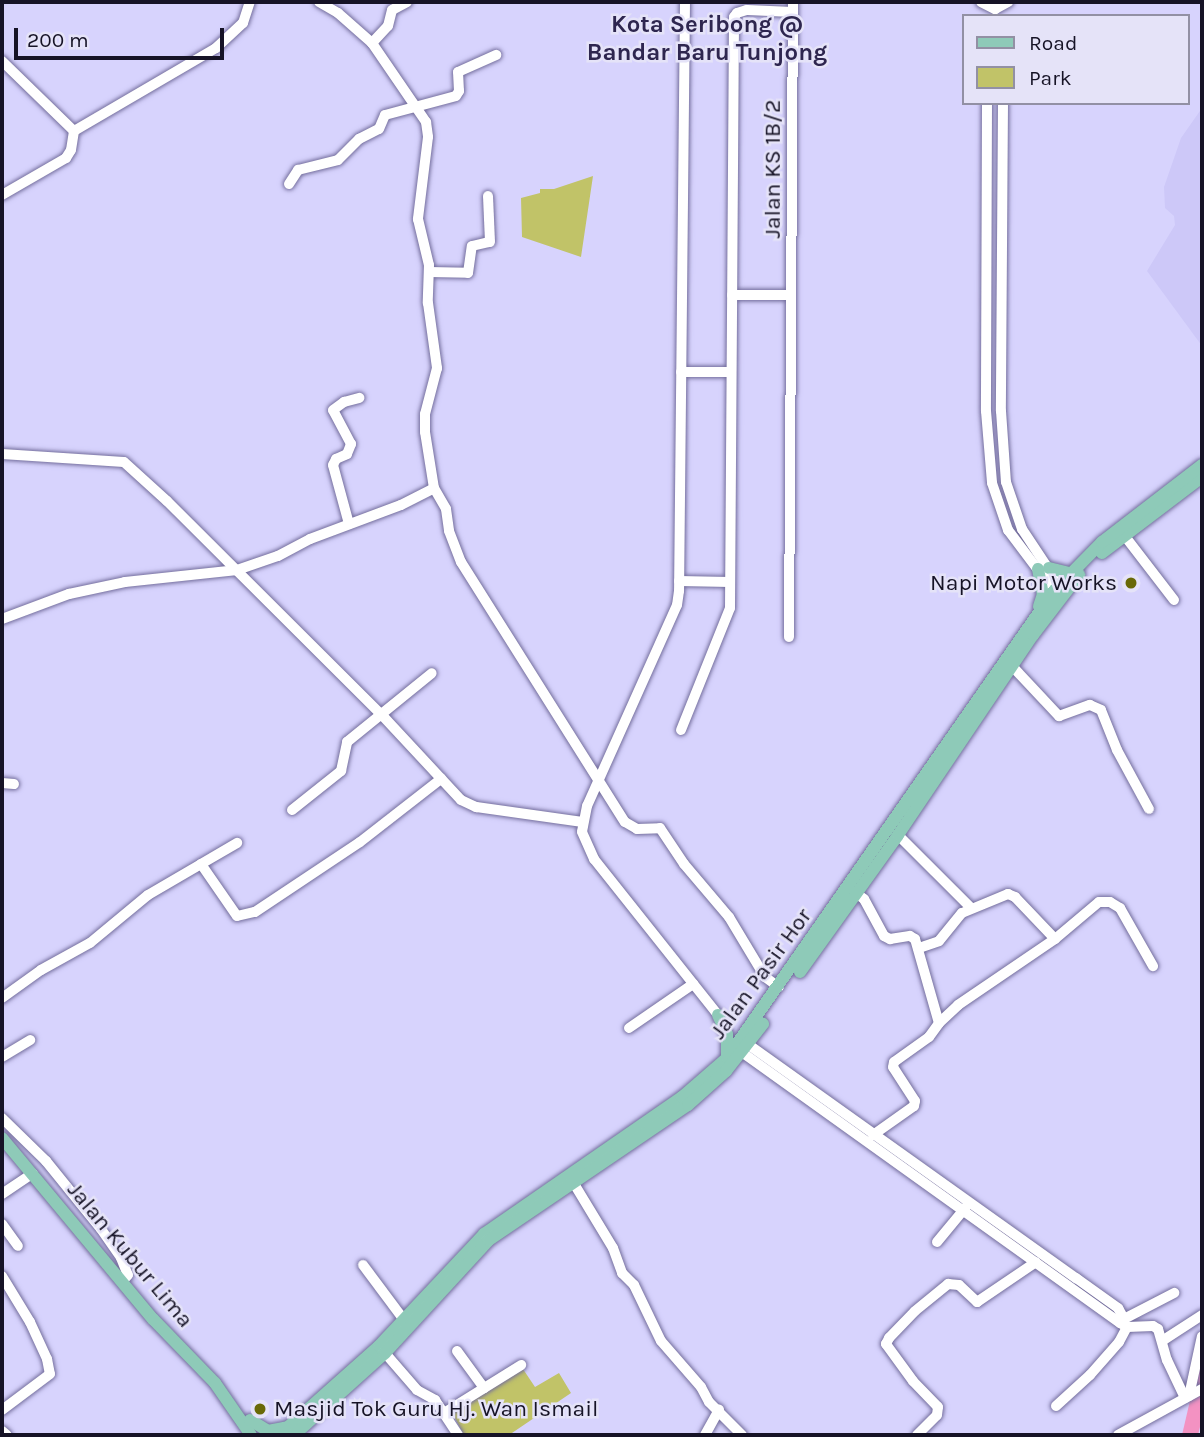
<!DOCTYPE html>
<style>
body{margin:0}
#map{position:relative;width:1204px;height:1437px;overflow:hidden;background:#d7d3fd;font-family:Karla,sans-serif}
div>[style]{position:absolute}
.built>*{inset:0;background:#cdc8f8}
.green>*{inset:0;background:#c1c368}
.water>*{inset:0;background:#f392c2}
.roads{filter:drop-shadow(0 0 2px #746e9d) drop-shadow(0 0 2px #746e9d)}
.minor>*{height:10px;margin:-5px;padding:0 5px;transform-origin:5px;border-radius:5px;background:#fff}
.major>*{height:12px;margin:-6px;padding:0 6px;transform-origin:6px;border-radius:6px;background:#8ecab8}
.dots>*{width:19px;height:19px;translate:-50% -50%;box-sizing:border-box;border:4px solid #e5e3f8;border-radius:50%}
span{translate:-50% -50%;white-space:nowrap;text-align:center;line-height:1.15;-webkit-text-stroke:5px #e5e3f8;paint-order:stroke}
.street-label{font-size:23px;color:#161326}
.poi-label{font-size:23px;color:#161326}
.right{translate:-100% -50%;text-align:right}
.left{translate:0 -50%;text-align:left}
.neighbourhood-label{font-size:24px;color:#2e264f;font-weight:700}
.frame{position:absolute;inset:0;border:4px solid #161326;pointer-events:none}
.legend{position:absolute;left:962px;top:14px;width:228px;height:91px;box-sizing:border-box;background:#e5e3f8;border:2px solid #9290a4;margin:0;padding:9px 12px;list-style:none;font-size:21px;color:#161326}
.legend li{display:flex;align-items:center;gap:14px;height:35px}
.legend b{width:35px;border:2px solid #9290a4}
.scale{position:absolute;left:14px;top:28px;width:210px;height:32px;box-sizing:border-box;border:4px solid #161326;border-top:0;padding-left:9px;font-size:21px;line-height:24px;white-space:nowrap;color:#161326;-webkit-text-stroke:5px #e5e3f8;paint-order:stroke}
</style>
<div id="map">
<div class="built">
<div style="clip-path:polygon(1202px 108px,1202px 346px,1147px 271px,1175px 225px,1174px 216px,1165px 208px,1164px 187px,1181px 138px)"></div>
</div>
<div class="green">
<div style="clip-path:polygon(593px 176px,581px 257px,522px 237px,521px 198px,540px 193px,540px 189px,554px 189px)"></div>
<div style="clip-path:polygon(523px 1369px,535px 1387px,559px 1373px,571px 1393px,509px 1435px,464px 1435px,451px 1411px)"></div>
</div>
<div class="water">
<div style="clip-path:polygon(1202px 1349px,1202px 1419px,1198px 1435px,1182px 1435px)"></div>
</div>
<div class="roads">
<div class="minor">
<div style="left:319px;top:2px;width:22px;rotate:30deg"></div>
<div style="left:338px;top:13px;width:45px;rotate:41.4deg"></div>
<div style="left:372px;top:43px;width:96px;rotate:55.6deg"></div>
<div style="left:426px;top:122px;width:15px;rotate:82deg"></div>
<div style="left:428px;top:137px;width:83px;rotate:97deg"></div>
<div style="left:418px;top:219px;width:47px;rotate:76.6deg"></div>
<div style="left:429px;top:265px;width:38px;rotate:92deg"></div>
<div style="left:428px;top:303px;width:66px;rotate:82.1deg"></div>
<div style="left:437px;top:368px;width:48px;rotate:104.6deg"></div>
<div style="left:425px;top:414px;width:18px;rotate:90deg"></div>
<div style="left:425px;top:432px;width:57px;rotate:80.9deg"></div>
<div style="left:434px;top:488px;width:24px;rotate:60deg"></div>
<div style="left:446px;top:509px;width:22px;rotate:82deg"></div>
<div style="left:449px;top:531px;width:33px;rotate:69deg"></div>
<div style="left:461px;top:562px;width:307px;rotate:57.8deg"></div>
<div style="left:625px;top:822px;width:14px;rotate:30deg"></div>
<div style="left:637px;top:829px;width:23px;rotate:-2deg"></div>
<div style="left:660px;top:828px;width:43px;rotate:56.3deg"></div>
<div style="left:684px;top:864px;width:70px;rotate:49.7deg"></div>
<div style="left:729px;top:917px;width:70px;rotate:59deg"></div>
<div style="left:765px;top:977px;width:17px;rotate:36deg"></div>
<div style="left:685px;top:2px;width:589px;rotate:90.58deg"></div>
<div style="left:679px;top:591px;width:14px;rotate:98deg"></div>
<div style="left:677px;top:605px;width:220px;rotate:114.1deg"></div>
<div style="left:587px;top:806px;width:26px;rotate:101deg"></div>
<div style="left:582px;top:832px;width:30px;rotate:66deg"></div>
<div style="left:594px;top:859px;width:199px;rotate:51.5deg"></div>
<div style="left:981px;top:2px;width:16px;rotate:27deg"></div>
<div style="left:995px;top:9px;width:15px;rotate:-28deg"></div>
<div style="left:372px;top:43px;width:23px;rotate:-47deg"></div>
<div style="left:388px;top:26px;width:16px;rotate:-76deg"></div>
<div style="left:392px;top:10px;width:17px;rotate:-28deg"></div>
<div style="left:2px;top:61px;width:100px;rotate:44.2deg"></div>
<div style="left:987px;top:103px;width:308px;rotate:90.2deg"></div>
<div style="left:986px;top:411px;width:72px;rotate:85.2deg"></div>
<div style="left:992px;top:483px;width:50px;rotate:71.2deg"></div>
<div style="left:1008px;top:530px;width:76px;rotate:53deg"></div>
<div style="left:1003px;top:103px;width:308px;rotate:90.4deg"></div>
<div style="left:1001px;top:411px;width:71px;rotate:86deg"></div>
<div style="left:1006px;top:482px;width:50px;rotate:71.2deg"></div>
<div style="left:1022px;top:529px;width:67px;rotate:56.5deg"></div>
<div style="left:289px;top:184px;width:17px;rotate:-57deg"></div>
<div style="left:298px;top:170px;width:41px;rotate:-14deg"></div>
<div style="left:338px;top:160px;width:30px;rotate:-45deg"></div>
<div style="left:359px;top:139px;width:22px;rotate:-27deg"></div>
<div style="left:379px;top:129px;width:15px;rotate:-67deg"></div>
<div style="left:385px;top:115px;width:73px;rotate:-15deg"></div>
<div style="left:456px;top:96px;width:6px;rotate:-59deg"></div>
<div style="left:459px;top:91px;width:19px;rotate:-93deg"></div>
<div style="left:458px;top:72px;width:42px;rotate:-24.1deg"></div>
<div style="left:2px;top:195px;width:74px;rotate:-30deg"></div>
<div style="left:66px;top:158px;width:9px;rotate:-58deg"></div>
<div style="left:71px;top:150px;width:19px;rotate:-81deg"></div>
<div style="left:74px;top:131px;width:164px;rotate:-30.3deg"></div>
<div style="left:216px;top:48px;width:37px;rotate:-43deg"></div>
<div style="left:243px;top:23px;width:22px;rotate:-72deg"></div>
<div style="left:429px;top:272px;width:39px;rotate:1deg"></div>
<div style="left:468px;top:273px;width:27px;rotate:-82deg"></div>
<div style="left:472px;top:246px;width:18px;rotate:-13deg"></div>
<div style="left:490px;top:242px;width:46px;rotate:-92.5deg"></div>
<div style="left:732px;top:295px;width:59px"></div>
<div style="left:681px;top:372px;width:50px"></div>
<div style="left:2px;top:454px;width:122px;rotate:3.8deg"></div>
<div style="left:124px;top:462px;width:58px;rotate:42.2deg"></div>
<div style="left:167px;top:501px;width:302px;rotate:44.9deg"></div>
<div style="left:381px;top:714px;width:117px;rotate:47.1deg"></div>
<div style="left:461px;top:800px;width:17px;rotate:25deg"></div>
<div style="left:476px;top:807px;width:108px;rotate:8deg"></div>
<div style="left:349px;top:524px;width:61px;rotate:-105.2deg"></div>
<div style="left:333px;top:465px;width:7px;rotate:-63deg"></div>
<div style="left:336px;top:459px;width:12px;rotate:-24deg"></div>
<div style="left:347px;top:454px;width:11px;rotate:-68deg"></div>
<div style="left:351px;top:444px;width:38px;rotate:-118deg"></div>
<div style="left:333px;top:410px;width:14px;rotate:-36deg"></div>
<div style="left:344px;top:402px;width:16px;rotate:-15deg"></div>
<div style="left:1124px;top:535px;width:82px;rotate:52.4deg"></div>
<div style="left:679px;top:581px;width:51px;rotate:1.1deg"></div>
<div style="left:2px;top:619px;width:72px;rotate:-20.5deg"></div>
<div style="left:69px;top:594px;width:57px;rotate:-12.1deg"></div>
<div style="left:125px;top:582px;width:113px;rotate:-6.1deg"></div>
<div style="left:237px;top:570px;width:43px;rotate:-18.9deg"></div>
<div style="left:278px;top:556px;width:36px;rotate:-28deg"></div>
<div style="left:310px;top:539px;width:97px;rotate:-20.5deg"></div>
<div style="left:401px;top:505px;width:37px;rotate:-27deg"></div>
<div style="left:789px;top:637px;width:635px;rotate:-89.64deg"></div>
<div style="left:1012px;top:666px;width:69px;rotate:46.8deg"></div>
<div style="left:1059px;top:716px;width:33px;rotate:-20deg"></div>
<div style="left:1090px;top:705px;width:12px;rotate:24deg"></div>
<div style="left:1101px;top:710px;width:43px;rotate:68.2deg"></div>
<div style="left:1117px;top:750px;width:67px;rotate:61.5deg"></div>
<div style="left:681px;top:730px;width:131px;rotate:-68.1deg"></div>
<div style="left:730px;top:608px;width:591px;rotate:-89.61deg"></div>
<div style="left:734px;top:17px;width:5px;rotate:-53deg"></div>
<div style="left:737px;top:13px;width:10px;rotate:-17deg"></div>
<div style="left:747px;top:10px;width:46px;rotate:2.5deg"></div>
<div style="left:2px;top:783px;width:12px;rotate:5deg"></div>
<div style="left:292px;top:810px;width:63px;rotate:-38.5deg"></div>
<div style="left:341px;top:771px;width:30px;rotate:-78deg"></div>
<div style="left:347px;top:742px;width:109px;rotate:-39.1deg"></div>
<div style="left:898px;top:835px;width:103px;rotate:45deg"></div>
<div style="left:201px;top:864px;width:42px;rotate:-30.3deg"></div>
<div style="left:856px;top:893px;width:10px;rotate:37deg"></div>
<div style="left:864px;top:899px;width:42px;rotate:61.6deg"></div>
<div style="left:884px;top:936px;width:7px;rotate:27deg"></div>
<div style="left:890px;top:939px;width:20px;rotate:-9deg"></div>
<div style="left:910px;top:936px;width:6px;rotate:31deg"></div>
<div style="left:915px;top:939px;width:87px;rotate:74.1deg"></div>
<div style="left:939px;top:1023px;width:26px;rotate:-43deg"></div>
<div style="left:958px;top:1005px;width:117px;rotate:-34.2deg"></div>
<div style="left:1055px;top:939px;width:57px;rotate:-40.1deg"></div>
<div style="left:1099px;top:902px;width:11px"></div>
<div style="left:1110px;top:902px;width:12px;rotate:31deg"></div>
<div style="left:1120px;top:908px;width:67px;rotate:60.4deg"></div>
<div style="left:919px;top:948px;width:21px;rotate:-19deg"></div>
<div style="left:939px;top:941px;width:36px;rotate:-51deg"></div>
<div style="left:962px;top:913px;width:50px;rotate:-22.4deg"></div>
<div style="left:1008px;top:894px;width:8px;rotate:23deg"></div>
<div style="left:1015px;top:897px;width:58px;rotate:46.4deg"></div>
<div style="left:2px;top:998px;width:48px;rotate:-35.7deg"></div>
<div style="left:41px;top:970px;width:56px;rotate:-28.9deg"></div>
<div style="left:90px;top:943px;width:75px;rotate:-39.6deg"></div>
<div style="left:148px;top:895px;width:61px;rotate:-30.3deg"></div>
<div style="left:201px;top:864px;width:63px;rotate:55.3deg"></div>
<div style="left:237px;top:916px;width:18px;rotate:-13deg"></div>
<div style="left:255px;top:912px;width:126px;rotate:-33.7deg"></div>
<div style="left:360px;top:842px;width:103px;rotate:-37.9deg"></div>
<div style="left:629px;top:1028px;width:78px;rotate:-34.5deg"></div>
<div style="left:749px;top:1045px;width:402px;rotate:35.5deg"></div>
<div style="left:1076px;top:1278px;width:52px;rotate:35.5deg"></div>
<div style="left:1118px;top:1308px;width:10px;rotate:61deg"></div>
<div style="left:743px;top:1053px;width:464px;rotate:35.6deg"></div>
<div style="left:1120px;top:1323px;width:8px;rotate:30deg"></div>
<div style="left:1127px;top:1327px;width:26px;rotate:-2deg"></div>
<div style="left:1153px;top:1326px;width:6px;rotate:31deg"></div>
<div style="left:1158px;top:1329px;width:32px;rotate:74deg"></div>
<div style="left:1167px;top:1360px;width:42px;rotate:64.7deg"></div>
<div style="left:2px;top:1057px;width:33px;rotate:-31deg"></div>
<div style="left:2px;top:1118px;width:62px;rotate:44.3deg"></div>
<div style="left:46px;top:1161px;width:87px;rotate:51deg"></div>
<div style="left:101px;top:1229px;width:35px;rotate:55deg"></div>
<div style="left:121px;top:1258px;width:18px;rotate:68deg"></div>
<div style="left:128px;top:1275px;width:9px;rotate:131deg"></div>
<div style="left:873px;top:1135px;width:50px;rotate:-35.3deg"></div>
<div style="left:914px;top:1106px;width:5px;rotate:-79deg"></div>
<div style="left:915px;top:1101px;width:40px;rotate:-122.9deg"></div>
<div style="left:893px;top:1067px;width:5px;rotate:-79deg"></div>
<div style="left:894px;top:1062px;width:43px;rotate:-35.5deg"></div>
<div style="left:929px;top:1037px;width:17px;rotate:-54deg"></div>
<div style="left:573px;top:1182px;width:77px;rotate:58.8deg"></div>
<div style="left:613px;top:1248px;width:27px;rotate:70deg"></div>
<div style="left:622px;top:1273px;width:17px;rotate:45deg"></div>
<div style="left:634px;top:1285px;width:62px;rotate:64.3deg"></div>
<div style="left:661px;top:1341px;width:61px;rotate:49deg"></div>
<div style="left:701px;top:1387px;width:17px;rotate:62deg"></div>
<div style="left:709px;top:1402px;width:47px;rotate:45deg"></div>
<div style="left:2px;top:1194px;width:37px;rotate:-34deg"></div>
<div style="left:2px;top:1224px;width:27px;rotate:54deg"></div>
<div style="left:937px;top:1242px;width:45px;rotate:-50.4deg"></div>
<div style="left:363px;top:1265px;width:69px;rotate:53.3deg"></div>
<div style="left:2px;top:1276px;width:54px;rotate:58.7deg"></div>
<div style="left:30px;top:1322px;width:41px;rotate:65.3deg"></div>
<div style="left:47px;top:1359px;width:15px;rotate:79deg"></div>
<div style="left:50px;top:1374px;width:60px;rotate:143.1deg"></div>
<div style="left:1122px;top:1320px;width:59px;rotate:-27.4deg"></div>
<div style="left:1162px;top:1341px;width:48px;rotate:-33deg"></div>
<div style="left:457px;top:1351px;width:46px;rotate:53.9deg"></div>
<div style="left:385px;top:1353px;width:49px;rotate:49.1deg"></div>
<div style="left:417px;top:1390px;width:21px;rotate:29deg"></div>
<div style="left:435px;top:1400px;width:42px;rotate:56.7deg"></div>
<div style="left:1189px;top:1396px;width:61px;rotate:-77.8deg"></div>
<div style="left:1056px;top:1406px;width:46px;rotate:-42.4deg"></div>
<div style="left:1090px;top:1375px;width:44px;rotate:-48.7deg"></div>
<div style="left:1119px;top:1342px;width:17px;rotate:-62deg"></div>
<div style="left:444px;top:1413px;width:91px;rotate:-31.9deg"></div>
<div style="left:2px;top:1431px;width:6px;rotate:39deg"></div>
<div style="left:705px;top:1435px;width:29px;rotate:-61deg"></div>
<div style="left:917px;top:1435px;width:28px;rotate:-45deg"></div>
<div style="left:937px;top:1415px;width:8px;rotate:-83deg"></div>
<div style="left:938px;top:1407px;width:36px;rotate:-134deg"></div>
<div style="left:913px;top:1381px;width:46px;rotate:-126.1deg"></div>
<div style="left:886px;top:1344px;width:7px;rotate:-63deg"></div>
<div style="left:889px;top:1338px;width:37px;rotate:-46deg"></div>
<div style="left:915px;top:1311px;width:43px;rotate:-39.3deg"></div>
<div style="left:948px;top:1284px;width:11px;rotate:5deg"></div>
<div style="left:959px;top:1285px;width:25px;rotate:43deg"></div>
<div style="left:977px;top:1302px;width:71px;rotate:-34.1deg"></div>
<div style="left:1118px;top:1435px;width:96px;rotate:-28.7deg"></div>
</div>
<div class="major">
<div style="left:1102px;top:553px;width:126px;rotate:-37.2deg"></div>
<div style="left:1049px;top:568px;width:21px;rotate:14deg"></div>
<div style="left:1038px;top:569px;width:25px;rotate:79deg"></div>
<div style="left:1043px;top:594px;width:13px;rotate:108deg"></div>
<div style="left:800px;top:972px;width:168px;rotate:-54.4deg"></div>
<div style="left:898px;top:835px;width:241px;rotate:-56deg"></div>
<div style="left:1033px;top:635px;width:76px;rotate:-52.5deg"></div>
<div style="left:718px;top:1015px;width:21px;rotate:65deg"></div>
<div style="left:727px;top:1034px;width:24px;rotate:90deg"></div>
<div style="left:2px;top:1138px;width:236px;rotate:50.2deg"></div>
<div style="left:153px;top:1319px;width:89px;rotate:45.9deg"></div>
<div style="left:215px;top:1383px;width:63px;rotate:55.3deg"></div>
<div style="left:250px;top:1420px;width:21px;rotate:31deg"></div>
<div style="left:268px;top:1431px;width:20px;rotate:-11deg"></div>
<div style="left:279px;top:1435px;width:134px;rotate:-41.7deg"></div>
<div style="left:379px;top:1346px;width:154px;rotate:-46.8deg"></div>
<div style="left:484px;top:1234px;width:241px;rotate:-34.7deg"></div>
<div style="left:682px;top:1097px;width:60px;rotate:-40.9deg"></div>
<div style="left:727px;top:1058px;width:570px;rotate:-55deg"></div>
<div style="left:1054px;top:591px;width:69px;rotate:-45.6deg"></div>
<div style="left:1102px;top:542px;width:126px;rotate:-37.6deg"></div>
<div style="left:294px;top:1435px;width:122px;rotate:-42deg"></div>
<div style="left:385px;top:1353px;width:154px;rotate:-47.4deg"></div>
<div style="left:489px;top:1240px;width:240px;rotate:-34.2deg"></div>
<div style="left:688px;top:1105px;width:51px;rotate:-41.8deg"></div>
<div style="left:726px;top:1071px;width:60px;rotate:-51.8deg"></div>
</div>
</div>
<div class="dots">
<div style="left:1131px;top:583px;background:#696906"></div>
<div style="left:260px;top:1409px;background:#696906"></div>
</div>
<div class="street-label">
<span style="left:773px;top:169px;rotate:-90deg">Jalan KS 1B/2</span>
<span style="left:761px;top:974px;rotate:-54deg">Jalan Pasir Hor</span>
<span style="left:130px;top:1255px;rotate:50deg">Jalan Kubur Lima</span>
</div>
<div class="poi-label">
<span class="right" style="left:1117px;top:583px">Napi Motor Works</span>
<span class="left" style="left:274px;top:1409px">Masjid Tok Guru Hj. Wan Ismail</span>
</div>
<div class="neighbourhood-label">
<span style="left:707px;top:39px">Kota Seribong @<br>Bandar Baru Tunjong</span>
</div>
<div class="frame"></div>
<ul class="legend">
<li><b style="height:9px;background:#8ecab8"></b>Road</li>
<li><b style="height:19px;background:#c1c368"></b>Park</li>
</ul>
<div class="scale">200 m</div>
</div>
